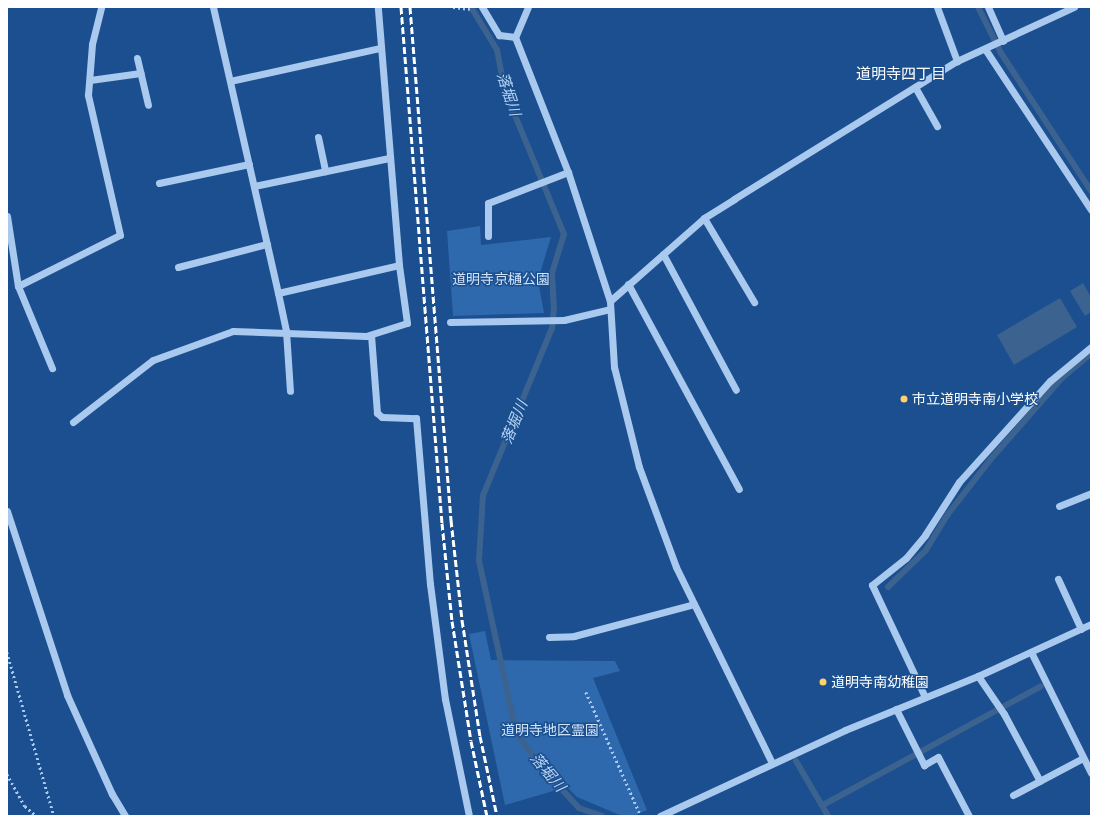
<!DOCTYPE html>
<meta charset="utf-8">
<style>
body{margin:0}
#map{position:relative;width:1098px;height:823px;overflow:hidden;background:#1b4f8f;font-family:Ubuntu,"Noto Sans JP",sans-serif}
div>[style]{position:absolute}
.green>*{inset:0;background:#2e69ad}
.water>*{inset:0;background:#3c6290}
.stream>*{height:6px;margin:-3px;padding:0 3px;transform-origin:3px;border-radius:3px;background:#3c6290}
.path>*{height:2.5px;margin-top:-1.25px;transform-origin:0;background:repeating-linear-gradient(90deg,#a9c9ee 0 2px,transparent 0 5px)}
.minor>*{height:7px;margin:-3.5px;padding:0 3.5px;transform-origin:3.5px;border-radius:3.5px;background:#a9c9ee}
.rail>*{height:3px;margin-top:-1.5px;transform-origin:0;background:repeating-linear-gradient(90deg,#fff 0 7px,transparent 0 10px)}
.dots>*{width:11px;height:11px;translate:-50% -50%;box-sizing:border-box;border:2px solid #1b4f8f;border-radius:50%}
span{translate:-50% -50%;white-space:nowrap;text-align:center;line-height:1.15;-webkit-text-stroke:3px #1b4f8f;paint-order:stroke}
.park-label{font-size:14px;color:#cfe3fa}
.poi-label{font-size:14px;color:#fff}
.left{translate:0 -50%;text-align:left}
.neighbourhood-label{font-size:15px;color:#fff}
.water-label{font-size:15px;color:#b5d3f5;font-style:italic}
.frame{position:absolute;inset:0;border:8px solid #fff;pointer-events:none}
</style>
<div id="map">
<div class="green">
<div style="clip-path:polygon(480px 226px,481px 245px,551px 237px,538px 280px,544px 313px,453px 316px,447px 231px)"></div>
<div style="clip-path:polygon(485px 631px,491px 660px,615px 661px,620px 671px,593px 678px,647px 810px,634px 816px,622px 816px,577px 797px,567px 787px,505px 805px,469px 634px)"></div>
</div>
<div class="water">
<div style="clip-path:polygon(1083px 283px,1091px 297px,1091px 312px,1085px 316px,1070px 291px)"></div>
<div style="clip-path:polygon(1060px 298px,1077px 327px,1014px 365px,997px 335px)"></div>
</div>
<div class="stream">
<div style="left:471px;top:7px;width:50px;rotate:58.8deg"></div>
<div style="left:497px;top:50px;width:42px;rotate:79deg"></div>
<div style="left:505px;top:91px;width:155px;rotate:67.6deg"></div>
<div style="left:564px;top:234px;width:41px;rotate:107.1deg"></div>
<div style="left:552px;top:273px;width:34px;rotate:87deg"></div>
<div style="left:554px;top:307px;width:21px;rotate:95deg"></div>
<div style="left:552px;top:328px;width:181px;rotate:112.4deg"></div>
<div style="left:483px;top:495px;width:66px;rotate:93.5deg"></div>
<div style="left:479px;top:561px;width:175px;rotate:77.8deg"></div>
<div style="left:516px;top:732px;width:35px;rotate:55deg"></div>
<div style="left:536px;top:761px;width:64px;rotate:47.5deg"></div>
<div style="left:579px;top:808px;width:24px;rotate:19deg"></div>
<div style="left:978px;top:7px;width:51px;rotate:63.4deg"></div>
<div style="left:1001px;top:53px;width:165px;rotate:56.9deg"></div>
<div style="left:888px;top:587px;width:53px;rotate:-44.2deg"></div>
<div style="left:926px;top:550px;width:42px;rotate:-58.6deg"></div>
<div style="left:948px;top:514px;width:68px;rotate:-52.1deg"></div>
<div style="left:990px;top:460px;width:109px;rotate:-48.7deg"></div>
<div style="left:1062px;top:378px;width:38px;rotate:-40deg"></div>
<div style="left:796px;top:761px;width:64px;rotate:59.8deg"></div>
<div style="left:823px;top:805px;width:248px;rotate:-28.6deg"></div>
</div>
<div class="path">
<div style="left:453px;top:7px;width:17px;rotate:7deg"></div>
<div style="left:7px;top:652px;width:171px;rotate:74deg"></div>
<div style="left:586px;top:692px;width:136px;rotate:66.1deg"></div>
<div style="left:7px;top:774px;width:37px;rotate:61deg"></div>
<div style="left:25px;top:806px;width:15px;rotate:42deg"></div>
</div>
<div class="minor">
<div style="left:213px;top:7px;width:293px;rotate:77.2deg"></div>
<div style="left:278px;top:293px;width:39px;rotate:78deg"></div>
<div style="left:286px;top:331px;width:60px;rotate:86.2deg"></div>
<div style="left:482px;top:7px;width:33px;rotate:59deg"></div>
<div style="left:499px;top:35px;width:16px;rotate:7deg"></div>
<div style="left:528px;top:7px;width:33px;rotate:113deg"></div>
<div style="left:515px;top:37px;width:145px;rotate:68.6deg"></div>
<div style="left:568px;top:172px;width:136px;rotate:72deg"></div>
<div style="left:937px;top:7px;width:58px;rotate:69.7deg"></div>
<div style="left:988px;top:7px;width:37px;rotate:66deg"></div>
<div style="left:985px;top:49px;width:193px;rotate:56.6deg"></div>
<div style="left:137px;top:58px;width:48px;rotate:76.8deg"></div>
<div style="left:90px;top:80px;width:51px;rotate:-7.8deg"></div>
<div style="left:230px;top:81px;width:154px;rotate:-12.4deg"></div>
<div style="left:915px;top:87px;width:45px;rotate:60.6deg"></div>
<div style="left:318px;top:137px;width:35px;rotate:78deg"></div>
<div style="left:159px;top:183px;width:92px;rotate:-11.9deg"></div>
<div style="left:254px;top:186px;width:138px;rotate:-11.7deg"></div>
<div style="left:7px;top:216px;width:71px;rotate:81.1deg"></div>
<div style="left:18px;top:286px;width:89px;rotate:67.5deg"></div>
<div style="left:704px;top:218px;width:98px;rotate:59.2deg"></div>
<div style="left:488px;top:236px;width:33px;rotate:-90deg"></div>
<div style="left:488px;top:203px;width:86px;rotate:-21.2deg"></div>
<div style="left:663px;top:254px;width:154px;rotate:61.8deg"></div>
<div style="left:178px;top:267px;width:92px;rotate:-14.5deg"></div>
<div style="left:628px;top:284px;width:233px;rotate:61.6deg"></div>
<div style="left:18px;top:286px;width:114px;rotate:-26.6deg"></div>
<div style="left:120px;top:235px;width:144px;rotate:-102.9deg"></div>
<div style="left:88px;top:95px;width:51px;rotate:-85.5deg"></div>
<div style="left:92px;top:44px;width:38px;rotate:-76deg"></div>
<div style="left:278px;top:293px;width:124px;rotate:-13deg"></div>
<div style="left:399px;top:265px;width:259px;rotate:-94.7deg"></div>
<div style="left:450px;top:322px;width:114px;rotate:-1deg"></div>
<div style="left:564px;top:320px;width:47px;rotate:-13.4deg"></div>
<div style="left:371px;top:335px;width:78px;rotate:85.6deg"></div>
<div style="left:377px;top:413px;width:6px;rotate:39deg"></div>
<div style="left:382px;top:417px;width:34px;rotate:2deg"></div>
<div style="left:416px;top:418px;width:167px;rotate:85.2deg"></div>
<div style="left:430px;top:584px;width:116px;rotate:82.6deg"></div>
<div style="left:445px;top:699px;width:119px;rotate:78.4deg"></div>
<div style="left:73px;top:422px;width:101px;rotate:-37.8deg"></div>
<div style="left:153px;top:360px;width:85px;rotate:-19.9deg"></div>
<div style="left:233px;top:331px;width:133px;rotate:2.2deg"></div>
<div style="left:366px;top:336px;width:43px;rotate:-17.6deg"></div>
<div style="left:407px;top:323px;width:59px;rotate:-97.9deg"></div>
<div style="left:1059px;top:506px;width:35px;rotate:-22deg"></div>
<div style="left:7px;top:511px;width:194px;rotate:71.9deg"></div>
<div style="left:67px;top:695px;width:109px;rotate:65.6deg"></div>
<div style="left:112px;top:794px;width:26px;rotate:59deg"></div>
<div style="left:1058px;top:579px;width:55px;rotate:65.3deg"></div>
<div style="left:549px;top:637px;width:25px;rotate:-2deg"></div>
<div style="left:574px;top:636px;width:124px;rotate:-14.9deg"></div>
<div style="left:1031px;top:652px;width:135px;rotate:63.6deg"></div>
<div style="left:978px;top:676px;width:46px;rotate:55.6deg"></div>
<div style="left:1004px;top:714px;width:76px;rotate:61.8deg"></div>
<div style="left:925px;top:697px;width:124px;rotate:-115.3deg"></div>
<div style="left:872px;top:585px;width:43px;rotate:-38.5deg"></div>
<div style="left:906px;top:558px;width:30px;rotate:-50deg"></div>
<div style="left:925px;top:535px;width:63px;rotate:-57.3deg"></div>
<div style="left:959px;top:482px;width:136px;rotate:-48deg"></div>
<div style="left:1050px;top:381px;width:53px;rotate:-39.7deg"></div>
<div style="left:896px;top:709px;width:63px;rotate:63.4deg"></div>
<div style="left:924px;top:765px;width:16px;rotate:-30deg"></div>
<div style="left:938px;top:757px;width:67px;rotate:62.3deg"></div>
<div style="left:772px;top:763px;width:218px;rotate:-116.1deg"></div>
<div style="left:676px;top:567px;width:107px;rotate:-110.3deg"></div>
<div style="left:639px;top:467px;width:103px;rotate:-104deg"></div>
<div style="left:614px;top:367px;width:66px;rotate:-93.5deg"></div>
<div style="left:610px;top:301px;width:125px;rotate:-41.4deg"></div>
<div style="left:704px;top:218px;width:36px;rotate:-32deg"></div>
<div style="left:734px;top:199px;width:262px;rotate:-31.8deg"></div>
<div style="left:957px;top:61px;width:129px;rotate:-24.8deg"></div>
<div style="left:1013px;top:795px;width:79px;rotate:-27.9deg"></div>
<div style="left:660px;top:816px;width:204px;rotate:-24.9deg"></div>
<div style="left:845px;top:730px;width:144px;rotate:-22.1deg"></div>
<div style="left:978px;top:676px;width:124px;rotate:-24.7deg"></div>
</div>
<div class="rail">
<div style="left:401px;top:7px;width:518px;rotate:85.46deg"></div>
<div style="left:442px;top:523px;width:99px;rotate:84.2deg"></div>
<div style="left:452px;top:621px;width:121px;rotate:81deg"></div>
<div style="left:471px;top:741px;width:77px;rotate:78deg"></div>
<div style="left:410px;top:7px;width:515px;rotate:85.43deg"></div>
<div style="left:451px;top:520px;width:101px;rotate:83.7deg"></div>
<div style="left:462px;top:620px;width:117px;rotate:81.2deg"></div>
<div style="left:480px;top:736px;width:82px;rotate:78deg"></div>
</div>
<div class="dots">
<div style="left:904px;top:399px;background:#ffd166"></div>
<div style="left:823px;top:682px;background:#ffd166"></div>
</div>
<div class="park-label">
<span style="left:501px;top:279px">道明寺京樋公園</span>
<span style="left:550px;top:730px">道明寺地区霊園</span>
</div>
<div class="poi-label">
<span class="left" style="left:912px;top:399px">市立道明寺南小学校</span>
<span class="left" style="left:831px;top:682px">道明寺南幼稚園</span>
</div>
<div class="neighbourhood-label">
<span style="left:901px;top:74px">道明寺四丁目</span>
</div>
<div class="water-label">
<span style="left:509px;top:94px;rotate:72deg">落堀川</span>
<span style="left:514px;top:422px;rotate:-68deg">落堀川</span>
<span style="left:548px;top:772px;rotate:50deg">落堀川</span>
</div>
<div class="frame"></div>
</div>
